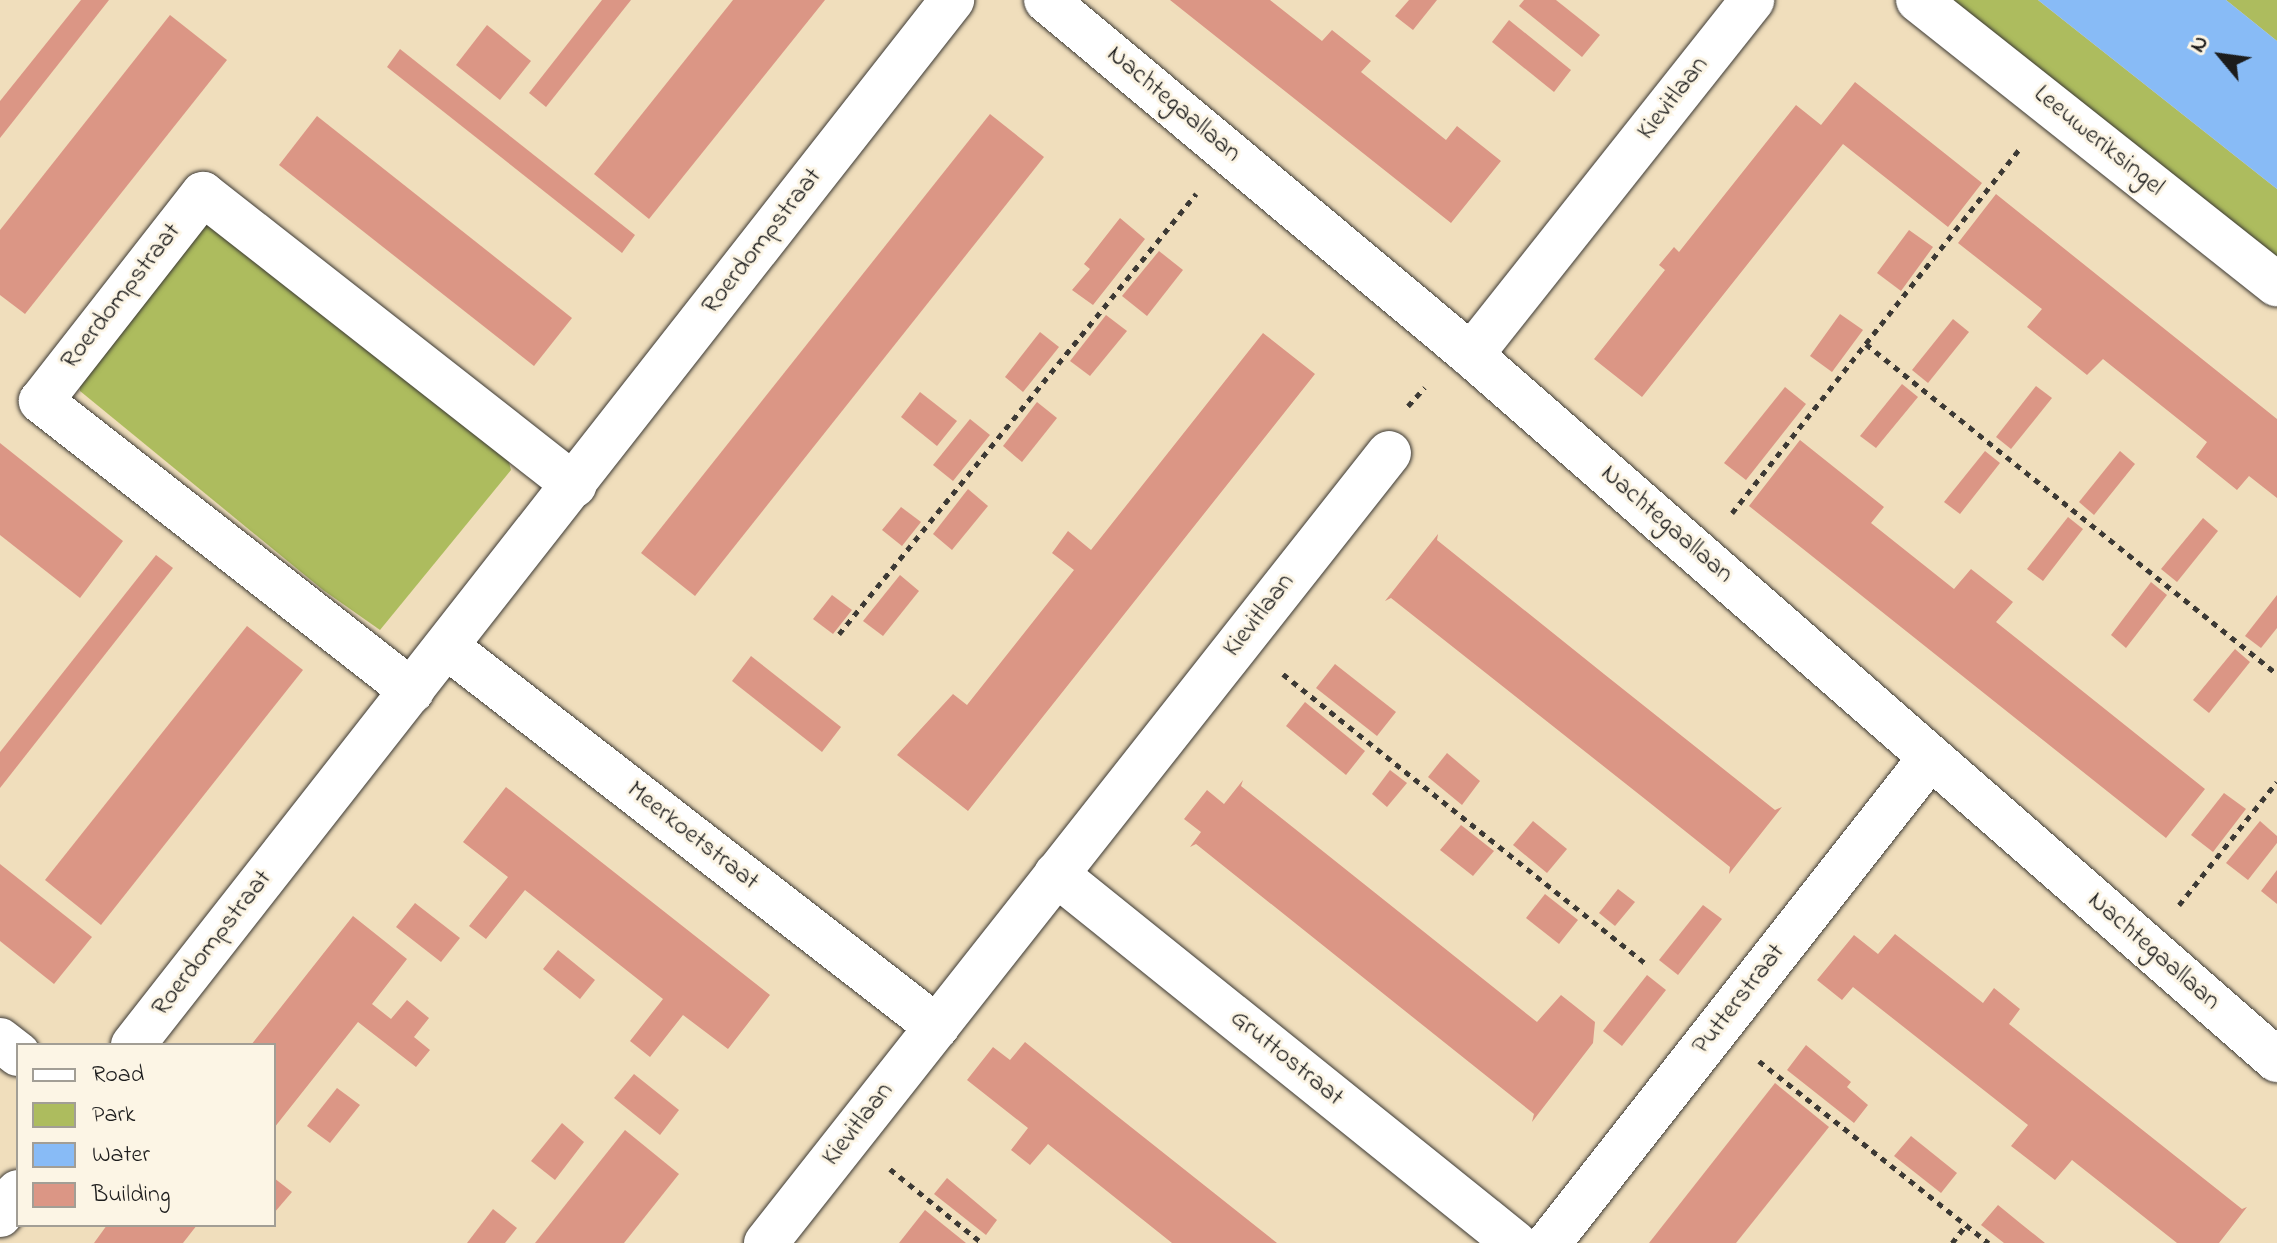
<!DOCTYPE html>
<style>
body{margin:0}
#map{position:relative;width:2277px;height:1243px;overflow:hidden;background:#f0debc;font-family:"Indie Flower",sans-serif}
div>[style]{position:absolute}
.green>*{inset:0;background:#adbc5e}
.water>*{inset:0;background:#88bbf6}
.building>*{inset:0;background:#db9685}
.path>*{height:5px;margin-top:-2.5px;transform-origin:0;background:repeating-linear-gradient(90deg,#3c3934 0 6px,transparent 0 12px)}
.roads{filter:drop-shadow(0 0 2px #3c3934) drop-shadow(0 0 2px #3c3934)}
.minor>*{height:44px;margin:-22px;padding:0 22px;transform-origin:22px;border-radius:22px;background:#fff}
span{translate:-50% -50%;white-space:nowrap;text-align:center;line-height:1.15;-webkit-text-stroke:6px #fcf5e5;paint-order:stroke}
.street-label{font-size:26px;color:#1c1c1c}
.legend{position:absolute;left:16px;top:1043px;width:260px;height:184px;box-sizing:border-box;background:#fcf5e5;border:2px solid #a29e95;margin:0;padding:10px 14px;list-style:none;font-size:24px;color:#1c1c1c}
.legend li{display:flex;align-items:center;gap:16px;height:40px}
.legend b{width:40px;border:2px solid #a29e95}
.north{position:absolute;left:2181px;top:16px;width:80px;height:80px;-webkit-text-stroke:6px #fcf5e5;paint-order:stroke;rotate:299deg;font-size:22px;font-weight:700;line-height:32px;text-align:center;color:#1c1c1c}
.north::after{content:'';display:block;margin:auto;width:28px;height:36px;background:#1c1c1c;clip-path:polygon(50% 0,100% 100%,50% 72%,0 100%)}
</style>
<div id="map">
<div class="green">
<div style="clip-path:polygon(1940px 0,2038px 0,2277px 189px,2277px 269px)"></div>
<div style="clip-path:polygon(2226px 0,2277px 0,2277px 41px)"></div>
<div style="clip-path:polygon(203px 225px,217px 227px,506px 451px,511px 470px,380px 630px,323px 590px,80px 391px,80px 381px)"></div>
</div>
<div class="water">
<div style="clip-path:polygon(2038px 0,2226px 0,2277px 41px,2277px 189px)"></div>
</div>
<div class="building">
<div style="clip-path:polygon(81px 0,109px 0,0 138px,0 101px)"></div>
<div style="clip-path:polygon(602px 0,631px 0,546px 107px,529px 93px)"></div>
<div style="clip-path:polygon(733px 0,825px 0,649px 219px,594px 174px)"></div>
<div style="clip-path:polygon(1170px 0,1270px 0,1322px 41px,1332px 30px,1371px 61px,1361px 72px,1446px 140px,1457px 126px,1501px 161px,1451px 223px)"></div>
<div style="clip-path:polygon(1409px 0,1437px 0,1413px 30px,1395px 16px)"></div>
<div style="clip-path:polygon(1524px 0,1556px 0,1600px 35px,1582px 57px,1519px 6px)"></div>
<div style="clip-path:polygon(170px 15px,227px 60px,25px 314px,0 295px,0 230px)"></div>
<div style="clip-path:polygon(1509px 20px,1571px 70px,1554px 92px,1492px 42px)"></div>
<div style="clip-path:polygon(487px 25px,531px 61px,500px 100px,456px 65px)"></div>
<div style="clip-path:polygon(400px 49px,635px 235px,622px 253px,387px 67px)"></div>
<div style="clip-path:polygon(1855px 82px,1982px 183px,1948px 227px,1843px 144px,1642px 397px,1594px 359px,1665px 270px,1659px 265px,1674px 247px,1679px 252px,1796px 105px,1821px 125px)"></div>
<div style="clip-path:polygon(990px 114px,1044px 157px,695px 596px,641px 553px)"></div>
<div style="clip-path:polygon(317px 116px,572px 318px,534px 366px,279px 165px)"></div>
<div style="clip-path:polygon(1996px 194px,2277px 419px,2277px 498px,2249px 476px,2237px 490px,2196px 457px,2207px 442px,2103px 359px,2087px 375px,2027px 327px,2042px 309px,1958px 243px)"></div>
<div style="clip-path:polygon(1120px 218px,1145px 239px,1093px 305px,1072px 290px,1090px 269px,1084px 264px)"></div>
<div style="clip-path:polygon(1909px 230px,1933px 247px,1901px 291px,1877px 273px)"></div>
<div style="clip-path:polygon(1159px 251px,1183px 270px,1147px 316px,1122px 296px)"></div>
<div style="clip-path:polygon(1840px 314px,1863px 330px,1832px 372px,1810px 356px)"></div>
<div style="clip-path:polygon(1106px 315px,1127px 331px,1090px 376px,1070px 361px)"></div>
<div style="clip-path:polygon(1953px 319px,1969px 332px,1928px 383px,1912px 370px)"></div>
<div style="clip-path:polygon(1040px 332px,1059px 347px,1023px 392px,1005px 377px)"></div>
<div style="clip-path:polygon(1263px 333px,1315px 374px,968px 811px,897px 755px,953px 694px,967px 705px,1074px 570px,1052px 553px,1068px 531px,1091px 550px)"></div>
<div style="clip-path:polygon(1902px 384px,1918px 397px,1876px 448px,1860px 436px)"></div>
<div style="clip-path:polygon(2036px 386px,2052px 398px,2011px 449px,1996px 437px)"></div>
<div style="clip-path:polygon(1785px 387px,1806px 404px,1746px 480px,1724px 463px)"></div>
<div style="clip-path:polygon(920px 392px,957px 421px,937px 446px,901px 417px)"></div>
<div style="clip-path:polygon(1037px 402px,1057px 418px,1022px 462px,1003px 446px)"></div>
<div style="clip-path:polygon(970px 419px,990px 435px,953px 481px,933px 465px)"></div>
<div style="clip-path:polygon(1800px 440px,1884px 507px,1871px 523px,1954px 589px,1971px 569px,2013px 602px,1996px 622px,2205px 789px,2166px 838px,1749px 506px)"></div>
<div style="clip-path:polygon(0 443px,123px 541px,80px 598px,0 535px)"></div>
<div style="clip-path:polygon(1985px 451px,2000px 463px,1960px 514px,1944px 502px)"></div>
<div style="clip-path:polygon(2120px 451px,2135px 464px,2094px 515px,2079px 502px)"></div>
<div style="clip-path:polygon(968px 489px,988px 506px,952px 550px,933px 534px)"></div>
<div style="clip-path:polygon(901px 507px,921px 522px,902px 546px,882px 530px)"></div>
<div style="clip-path:polygon(2068px 517px,2083px 529px,2043px 581px,2027px 569px)"></div>
<div style="clip-path:polygon(2203px 518px,2218px 531px,2177px 582px,2161px 569px)"></div>
<div style="clip-path:polygon(1438px 534px,1437px 540px,1604px 674px,1775px 810px,1782px 807px,1729px 874px,1730px 867px,1645px 799px,1391px 598px,1385px 601px)"></div>
<div style="clip-path:polygon(156px 555px,173px 568px,0 788px,0 752px)"></div>
<div style="clip-path:polygon(900px 575px,919px 591px,883px 636px,863px 621px)"></div>
<div style="clip-path:polygon(2151px 582px,2167px 595px,2126px 648px,2111px 635px)"></div>
<div style="clip-path:polygon(832px 595px,852px 610px,833px 634px,813px 619px)"></div>
<div style="clip-path:polygon(2277px 595px,2277px 628px,2261px 648px,2245px 636px)"></div>
<div style="clip-path:polygon(247px 626px,303px 670px,101px 925px,45px 880px)"></div>
<div style="clip-path:polygon(2235px 649px,2250px 662px,2209px 713px,2193px 700px)"></div>
<div style="clip-path:polygon(751px 656px,841px 727px,822px 752px,732px 681px)"></div>
<div style="clip-path:polygon(1335px 664px,1396px 712px,1377px 736px,1316px 688px)"></div>
<div style="clip-path:polygon(1305px 702px,1365px 751px,1346px 775px,1286px 726px)"></div>
<div style="clip-path:polygon(1447px 753px,1480px 781px,1462px 805px,1428px 777px)"></div>
<div style="clip-path:polygon(1390px 770px,1407px 783px,1387px 807px,1372px 794px)"></div>
<div style="clip-path:polygon(1243px 780px,1241px 786px,1537px 1022px,1561px 995px,1595px 1022px,1593px 1043px,1532px 1122px,1534px 1114px,1196px 844px,1190px 847px,1201px 832px,1184px 819px,1207px 790px,1224px 804px)"></div>
<div style="clip-path:polygon(506px 787px,770px 995px,728px 1049px,683px 1015px,650px 1057px,630px 1041px,663px 999px,525px 890px,486px 939px,469px 926px,508px 877px,463px 842px)"></div>
<div style="clip-path:polygon(2224px 793px,2246px 809px,2213px 852px,2191px 835px)"></div>
<div style="clip-path:polygon(1533px 821px,1567px 849px,1547px 873px,1513px 845px)"></div>
<div style="clip-path:polygon(2260px 821px,2277px 836px,2277px 843px,2248px 880px,2226px 863px)"></div>
<div style="clip-path:polygon(1461px 825px,1494px 851px,1473px 876px,1440px 850px)"></div>
<div style="clip-path:polygon(0 864px,92px 937px,54px 984px,0 941px)"></div>
<div style="clip-path:polygon(2277px 870px,2277px 904px,2261px 891px)"></div>
<div style="clip-path:polygon(1618px 889px,1635px 902px,1615px 926px,1599px 913px)"></div>
<div style="clip-path:polygon(1545px 894px,1578px 920px,1559px 944px,1526px 918px)"></div>
<div style="clip-path:polygon(415px 903px,460px 938px,441px 962px,396px 927px)"></div>
<div style="clip-path:polygon(1703px 905px,1722px 919px,1678px 975px,1659px 960px)"></div>
<div style="clip-path:polygon(353px 916px,407px 959px,372px 1004px,391px 1019px,407px 1000px,429px 1018px,414px 1037px,430px 1050px,416px 1067px,358px 1022px,274px 1128px,274px 1045px,251px 1045px)"></div>
<div style="clip-path:polygon(1895px 934px,1983px 1003px,1994px 988px,2020px 1009px,2009px 1024px,2242px 1209px,2247px 1207px,2219px 1243px,2177px 1243px,2072px 1160px,2055px 1180px,2011px 1146px,2028px 1125px,1853px 987px,1842px 1000px,1817px 980px,1854px 935px,1878px 954px)"></div>
<div style="clip-path:polygon(558px 950px,595px 980px,580px 999px,543px 969px)"></div>
<div style="clip-path:polygon(1647px 975px,1666px 990px,1622px 1046px,1603px 1031px)"></div>
<div style="clip-path:polygon(1025px 1042px,1112px 1112px,1277px 1243px,1172px 1243px,1048px 1144px,1030px 1165px,1011px 1150px,1028px 1128px,967px 1080px,993px 1047px,1010px 1060px)"></div>
<div style="clip-path:polygon(1806px 1045px,1851px 1082px,1847px 1087px,1868px 1105px,1854px 1123px,1787px 1070px)"></div>
<div style="clip-path:polygon(634px 1074px,679px 1110px,660px 1135px,614px 1098px)"></div>
<div style="clip-path:polygon(1775px 1083px,1829px 1127px,1736px 1243px,1649px 1243px)"></div>
<div style="clip-path:polygon(337px 1088px,360px 1105px,330px 1143px,307px 1126px)"></div>
<div style="clip-path:polygon(562px 1123px,584px 1142px,555px 1180px,531px 1161px)"></div>
<div style="clip-path:polygon(625px 1130px,679px 1174px,624px 1243px,535px 1243px)"></div>
<div style="clip-path:polygon(1911px 1136px,1957px 1173px,1941px 1193px,1894px 1156px)"></div>
<div style="clip-path:polygon(274px 1178px,292px 1192px,274px 1213px)"></div>
<div style="clip-path:polygon(947px 1178px,997px 1220px,986px 1235px,934px 1194px)"></div>
<div style="clip-path:polygon(1998px 1205px,2020px 1223px,2045px 1243px,2004px 1243px,1981px 1225px)"></div>
<div style="clip-path:polygon(493px 1209px,517px 1228px,505px 1243px,467px 1243px)"></div>
<div style="clip-path:polygon(925px 1210px,966px 1243px,899px 1243px)"></div>
<div style="clip-path:polygon(107px 1225px,197px 1225px,183px 1243px,94px 1243px)"></div>
</div>
<div class="path">
<div style="left:1866px;top:344px;width:527px;rotate:38.76deg"></div>
<div style="left:1408px;top:406px;width:25px;rotate:-48deg"></div>
<div style="left:1732px;top:513px;width:466px;rotate:-51.7deg"></div>
<div style="left:839px;top:634px;width:567px;rotate:-50.95deg"></div>
<div style="left:1283px;top:674px;width:463px;rotate:38.6deg"></div>
<div style="left:2179px;top:905px;width:157px;rotate:-51.5deg"></div>
<div style="left:1759px;top:1061px;width:293px;rotate:38.4deg"></div>
<div style="left:890px;top:1169px;width:118px;rotate:38.8deg"></div>
<div style="left:1952px;top:1243px;width:23px;rotate:-52deg"></div>
</div>
<div class="roads">
<div class="minor">
<div style="left:1046px;top:0;width:554px;rotate:39.87deg"></div>
<div style="left:1471px;top:355px;width:1071px;rotate:41.18deg"></div>
<div style="left:1918px;top:0;width:458px;rotate:38.4deg"></div>
<div style="left:1471px;top:355px;width:453px;rotate:-51.6deg"></div>
<div style="left:447px;top:647px;width:620px;rotate:37.79deg"></div>
<div style="left:412px;top:691px;width:471px;rotate:-142deg"></div>
<div style="left:41px;top:401px;width:263px;rotate:-52deg"></div>
<div style="left:203px;top:194px;width:472px;rotate:38.1deg"></div>
<div style="left:1056px;top:874px;width:589px;rotate:38.8deg"></div>
<div style="left:0;top:1040px;width:23px;rotate:38deg"></div>
<div style="left:133px;top:1045px;width:1328px;rotate:-51.91deg"></div>
<div style="left:0;top:1215px;width:29px;rotate:-52deg"></div>
<div style="left:766px;top:1243px;width:1006px;rotate:-51.74deg"></div>
<div style="left:1549px;top:1243px;width:617px;rotate:-51.85deg"></div>
</div>
</div>
<div class="street-label">
<span style="left:1674px;top:99px;rotate:-52deg">Kievitlaan</span>
<span style="left:1173px;top:105px;rotate:40deg">Nachtegaallaan</span>
<span style="left:2098px;top:142px;rotate:39deg">Leeuweriksingel</span>
<span style="left:763px;top:242px;rotate:-52deg">Roerdompstraat</span>
<span style="left:122px;top:297px;rotate:-52deg">Roerdompstraat</span>
<span style="left:1666px;top:525px;rotate:41deg">Nachtegaallaan</span>
<span style="left:1260px;top:616px;rotate:-52deg">Kievitlaan</span>
<span style="left:692px;top:837px;rotate:38deg">Meerkoetstraat</span>
<span style="left:213px;top:944px;rotate:-52deg">Roerdompstraat</span>
<span style="left:2153px;top:952px;rotate:41deg">Nachtegaallaan</span>
<span style="left:1740px;top:1000px;rotate:-52deg">Putterstraat</span>
<span style="left:1286px;top:1059px;rotate:39deg">Gruttostraat</span>
<span style="left:859px;top:1125px;rotate:-52deg">Kievitlaan</span>
</div>
<ul class="legend">
<li><b style="height:10px;background:#fff"></b>Road</li>
<li><b style="height:22px;background:#adbc5e"></b>Park</li>
<li><b style="height:22px;background:#88bbf6"></b>Water</li>
<li><b style="height:22px;background:#db9685"></b>Building</li>
</ul>
<div class="north">N</div>
</div>
